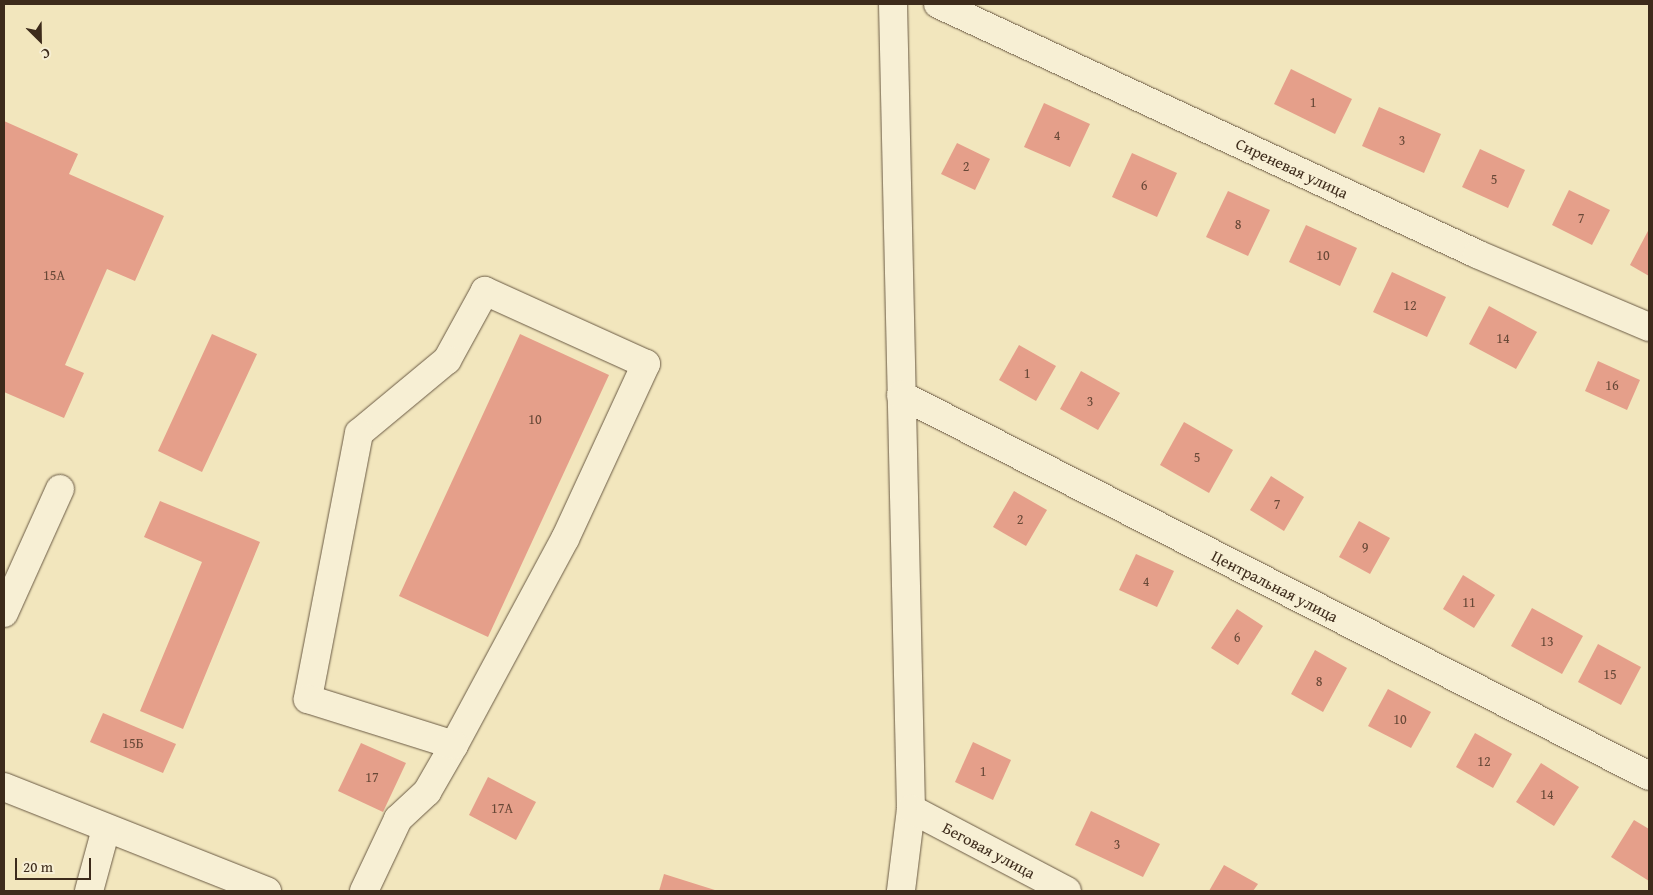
<!DOCTYPE html>
<meta charset="utf-8">
<style>
body{margin:0}
#map{position:relative;width:1653px;height:895px;overflow:hidden;background:#f2e6bd;font-family:"Gentium Book Plus",serif}
div>[style]{position:absolute}
.building>*{inset:0;background:#e59f8a}
.roads{filter:drop-shadow(0 0 1px #6a5a44) drop-shadow(0 0 1px #6a5a44)}
.minor>*{height:28px;margin:-14px;padding:0 14px;transform-origin:14px;border-radius:14px;background:#f7efd4}
span{translate:-50% -50%;white-space:nowrap;text-align:center;line-height:1.15;-webkit-text-stroke:4.5px #f7efd4;paint-order:stroke}
.number-label{font-size:14px;color:#674837}
.number-label span{-webkit-text-stroke-width:0}
.street-label{font-size:16px;color:#3d2b1b}
.frame{position:absolute;inset:0;border:5px solid #3d2b1b;pointer-events:none}
.north{position:absolute;left:15px;top:15px;width:50px;height:50px;-webkit-text-stroke:4px #f7efd4;paint-order:stroke;rotate:157deg;font-size:14px;font-weight:700;line-height:20px;text-align:center;color:#3d2b1b}
.north::after{content:'';display:block;margin:auto;width:18px;height:22px;background:#3d2b1b;clip-path:polygon(50% 0,100% 100%,50% 72%,0 100%)}
.scale{position:absolute;left:15px;top:858px;width:76px;height:22px;box-sizing:border-box;border:2px solid #3d2b1b;border-top:0;padding-left:6px;font-size:15px;line-height:18px;white-space:nowrap;color:#3d2b1b;-webkit-text-stroke:4px #f7efd4;paint-order:stroke}
</style>
<div id="map">
<div class="building">
<div style="clip-path:polygon(1291px 69px,1352px 99px,1335px 134px,1274px 104px)"></div>
<div style="clip-path:polygon(1044px 103px,1090px 124px,1070px 167px,1024px 147px)"></div>
<div style="clip-path:polygon(1379px 107px,1441px 134px,1424px 173px,1362px 146px)"></div>
<div style="clip-path:polygon(4px 121px,78px 154px,69px 174px,164px 216px,135px 281px,107px 269px,65px 365px,84px 373px,64px 418px,4px 392px)"></div>
<div style="clip-path:polygon(957px 143px,990px 159px,975px 190px,941px 174px)"></div>
<div style="clip-path:polygon(1480px 149px,1525px 170px,1508px 208px,1462px 187px)"></div>
<div style="clip-path:polygon(1132px 153px,1177px 173px,1157px 217px,1112px 197px)"></div>
<div style="clip-path:polygon(1569px 190px,1610px 210px,1592px 245px,1552px 225px)"></div>
<div style="clip-path:polygon(1228px 191px,1270px 210px,1248px 256px,1206px 237px)"></div>
<div style="clip-path:polygon(1306px 225px,1357px 248px,1340px 286px,1289px 262px)"></div>
<div style="clip-path:polygon(1649px 229px,1649px 276px,1630px 265px)"></div>
<div style="clip-path:polygon(1392px 272px,1446px 297px,1427px 337px,1373px 312px)"></div>
<div style="clip-path:polygon(1489px 306px,1537px 332px,1516px 369px,1469px 344px)"></div>
<div style="clip-path:polygon(212px 334px,257px 354px,202px 472px,158px 451px)"></div>
<div style="clip-path:polygon(520px 334px,609px 375px,488px 637px,399px 596px)"></div>
<div style="clip-path:polygon(1019px 345px,1056px 366px,1036px 401px,999px 380px)"></div>
<div style="clip-path:polygon(1598px 361px,1640px 380px,1627px 410px,1585px 391px)"></div>
<div style="clip-path:polygon(1081px 371px,1120px 393px,1098px 430px,1060px 409px)"></div>
<div style="clip-path:polygon(1184px 422px,1233px 450px,1209px 493px,1160px 465px)"></div>
<div style="clip-path:polygon(1271px 476px,1304px 497px,1284px 531px,1250px 510px)"></div>
<div style="clip-path:polygon(1014px 491px,1047px 510px,1026px 546px,993px 527px)"></div>
<div style="clip-path:polygon(160px 501px,260px 542px,183px 729px,140px 711px,202px 562px,144px 537px)"></div>
<div style="clip-path:polygon(1359px 521px,1390px 538px,1370px 574px,1339px 557px)"></div>
<div style="clip-path:polygon(1136px 554px,1174px 571px,1157px 607px,1119px 590px)"></div>
<div style="clip-path:polygon(1463px 575px,1495px 595px,1474px 628px,1443px 609px)"></div>
<div style="clip-path:polygon(1532px 608px,1583px 636px,1562px 674px,1511px 646px)"></div>
<div style="clip-path:polygon(1237px 609px,1263px 626px,1238px 665px,1211px 648px)"></div>
<div style="clip-path:polygon(1598px 644px,1641px 667px,1621px 705px,1578px 682px)"></div>
<div style="clip-path:polygon(1315px 650px,1347px 668px,1323px 712px,1291px 694px)"></div>
<div style="clip-path:polygon(1388px 689px,1431px 712px,1411px 748px,1368px 726px)"></div>
<div style="clip-path:polygon(103px 713px,176px 744px,163px 773px,90px 742px)"></div>
<div style="clip-path:polygon(1475px 733px,1512px 754px,1493px 788px,1456px 767px)"></div>
<div style="clip-path:polygon(973px 742px,1011px 760px,993px 800px,955px 782px)"></div>
<div style="clip-path:polygon(361px 743px,406px 763px,383px 812px,338px 791px)"></div>
<div style="clip-path:polygon(1541px 763px,1579px 787px,1554px 826px,1516px 802px)"></div>
<div style="clip-path:polygon(488px 777px,536px 802px,516px 840px,469px 815px)"></div>
<div style="clip-path:polygon(1091px 811px,1160px 844px,1143px 877px,1075px 845px)"></div>
<div style="clip-path:polygon(1634px 820px,1649px 829px,1649px 881px,1611px 857px)"></div>
<div style="clip-path:polygon(1224px 865px,1258px 884px,1253px 891px,1209px 891px)"></div>
<div style="clip-path:polygon(664px 874px,718px 891px,659px 891px)"></div>
</div>
<div class="roads">
<div class="minor">
<div style="left:893px;top:4px;width:805px;rotate:88.72deg"></div>
<div style="left:911px;top:809px;width:83px;rotate:97deg"></div>
<div style="left:938px;top:4px;width:594px;rotate:24.88deg"></div>
<div style="left:1477px;top:254px;width:187px;rotate:23deg"></div>
<div style="left:901px;top:395px;width:839px;rotate:26.99deg"></div>
<div style="left:4px;top:613px;width:136px;rotate:-65.7deg"></div>
<div style="left:4px;top:787px;width:283px;rotate:21.6deg"></div>
<div style="left:911px;top:809px;width:176px;rotate:27.7deg"></div>
<div style="left:89px;top:891px;width:64px;rotate:-74.7deg"></div>
<div style="left:364px;top:891px;width:80px;rotate:-64.7deg"></div>
<div style="left:398px;top:819px;width:40px;rotate:-43deg"></div>
<div style="left:427px;top:792px;width:54px;rotate:-60.1deg"></div>
<div style="left:454px;top:745px;width:234px;rotate:-61.7deg"></div>
<div style="left:565px;top:539px;width:193px;rotate:-65.2deg"></div>
<div style="left:646px;top:364px;width:177px;rotate:-155.6deg"></div>
<div style="left:485px;top:291px;width:79px;rotate:118.8deg"></div>
<div style="left:447px;top:360px;width:114px;rotate:140.3deg"></div>
<div style="left:359px;top:433px;width:271px;rotate:100.9deg"></div>
<div style="left:308px;top:699px;width:153px;rotate:17.5deg"></div>
</div>
</div>
<div class="number-label">
<span style="left:1313px;top:102px">1</span>
<span style="left:1057px;top:135px">4</span>
<span style="left:1402px;top:140px">3</span>
<span style="left:966px;top:166px">2</span>
<span style="left:1494px;top:179px">5</span>
<span style="left:1144px;top:185px">6</span>
<span style="left:1581px;top:218px">7</span>
<span style="left:1238px;top:224px">8</span>
<span style="left:1323px;top:255px">10</span>
<span style="left:54px;top:275px">15А</span>
<span style="left:1410px;top:305px">12</span>
<span style="left:1503px;top:338px">14</span>
<span style="left:1027px;top:373px">1</span>
<span style="left:1612px;top:385px">16</span>
<span style="left:1090px;top:401px">3</span>
<span style="left:535px;top:419px">10</span>
<span style="left:1197px;top:457px">5</span>
<span style="left:1277px;top:504px">7</span>
<span style="left:1020px;top:519px">2</span>
<span style="left:1365px;top:547px">9</span>
<span style="left:1146px;top:581px">4</span>
<span style="left:1469px;top:602px">11</span>
<span style="left:1237px;top:637px">6</span>
<span style="left:1547px;top:641px">13</span>
<span style="left:1610px;top:674px">15</span>
<span style="left:1319px;top:681px">8</span>
<span style="left:1400px;top:719px">10</span>
<span style="left:133px;top:743px">15Б</span>
<span style="left:1484px;top:761px">12</span>
<span style="left:983px;top:771px">1</span>
<span style="left:372px;top:777px">17</span>
<span style="left:1547px;top:794px">14</span>
<span style="left:502px;top:808px">17А</span>
<span style="left:1117px;top:844px">3</span>
</div>
<div class="street-label">
<span style="left:1292px;top:168px;rotate:25deg">Сиреневая улица</span>
<span style="left:1275px;top:586px;rotate:27deg">Центральная улица</span>
<span style="left:989px;top:850px;rotate:28deg">Беговая улица</span>
</div>
<div class="frame"></div>
<div class="north">С</div>
<div class="scale">20 m</div>
</div>
